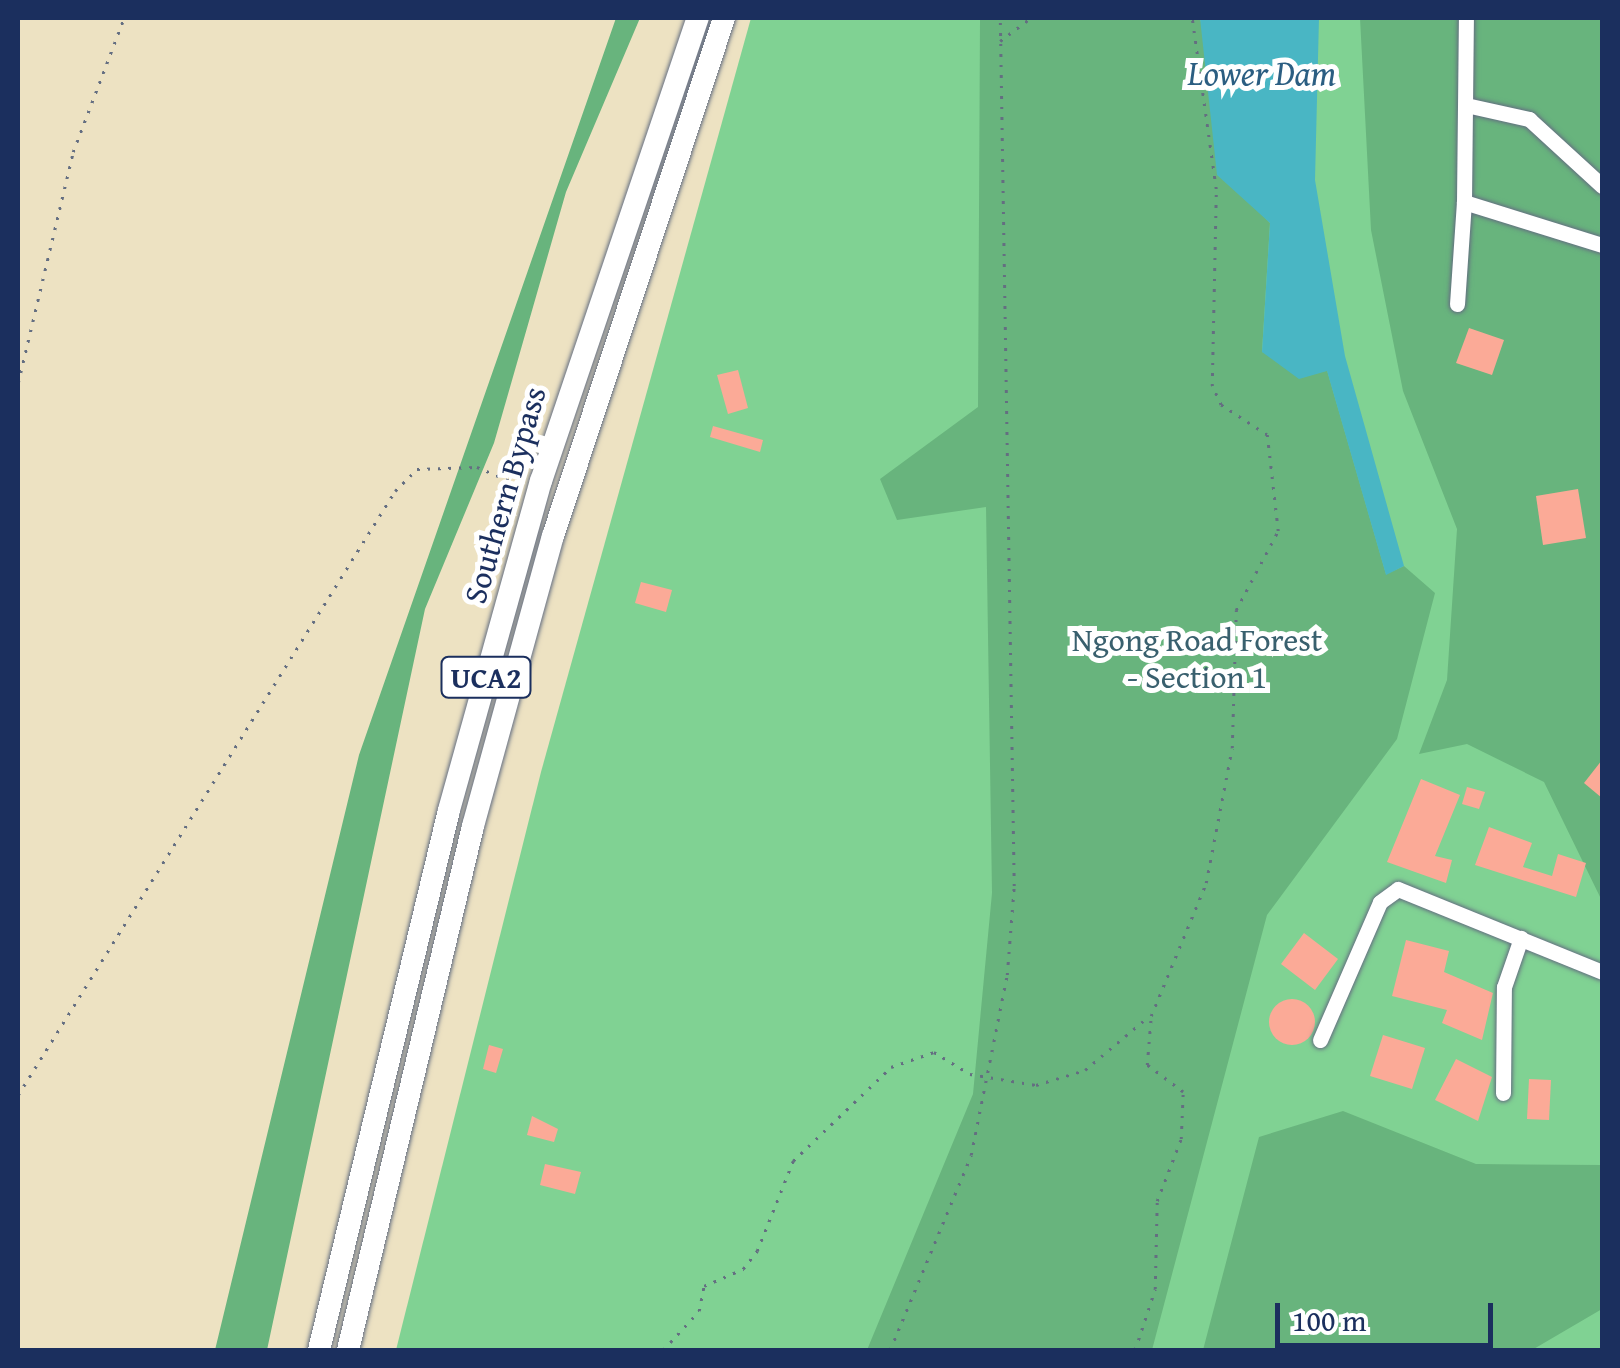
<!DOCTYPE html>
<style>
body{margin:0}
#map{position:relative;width:1620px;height:1368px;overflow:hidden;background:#ede2c2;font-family:"Gentium Book Plus",serif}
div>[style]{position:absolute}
.green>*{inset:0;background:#80d293}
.forest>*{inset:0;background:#68b47d}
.water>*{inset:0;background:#49b6c4}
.building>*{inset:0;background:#fbaa97}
.round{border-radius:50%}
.path>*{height:2.5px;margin-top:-1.25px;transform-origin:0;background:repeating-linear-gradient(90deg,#646e81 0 2.5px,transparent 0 10.5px)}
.roads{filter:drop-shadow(0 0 2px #646e81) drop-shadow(0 0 2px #646e81)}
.minor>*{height:15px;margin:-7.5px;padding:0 7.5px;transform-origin:7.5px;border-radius:7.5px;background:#fff}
.highway>*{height:22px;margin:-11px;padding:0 11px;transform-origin:11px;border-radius:11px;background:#fff}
span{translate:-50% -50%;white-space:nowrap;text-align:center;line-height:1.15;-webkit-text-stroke:10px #fff;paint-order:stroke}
.shield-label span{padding:2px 8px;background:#fff;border:2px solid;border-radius:8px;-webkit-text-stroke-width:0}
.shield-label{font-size:30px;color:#1b2f5e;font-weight:700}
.street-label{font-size:32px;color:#1b2f5e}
.park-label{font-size:32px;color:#39606e}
.water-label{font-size:35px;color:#2b5e82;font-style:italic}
.frame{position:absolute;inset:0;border:20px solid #1b2f5e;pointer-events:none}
.scale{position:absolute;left:1275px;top:1303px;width:218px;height:45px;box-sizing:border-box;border:5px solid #1b2f5e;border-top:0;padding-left:12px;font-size:30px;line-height:35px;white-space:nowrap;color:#1b2f5e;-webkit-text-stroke:8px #fff;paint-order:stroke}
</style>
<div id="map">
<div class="green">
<div style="clip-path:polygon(751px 18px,1602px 18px,1602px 1350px,396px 1350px,541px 772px)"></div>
</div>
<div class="forest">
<div style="clip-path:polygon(616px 18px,640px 18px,566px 192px,494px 443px,425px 609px,267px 1350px,215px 1350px,359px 755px)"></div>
<div style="clip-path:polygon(980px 18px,1200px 18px,1240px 192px,1270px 223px,1262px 352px,1327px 370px,1386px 574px,1404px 566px,1435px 593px,1397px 739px,1267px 915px,1152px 1350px,867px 1350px,973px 1094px,992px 893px,986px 507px,897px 520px,880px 479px,978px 407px)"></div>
<div style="clip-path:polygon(1360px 18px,1602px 18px,1602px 901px,1544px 782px,1467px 744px,1419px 754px,1447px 680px,1457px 529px,1403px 391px,1371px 230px)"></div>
<div style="clip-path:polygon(1343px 1111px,1476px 1164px,1602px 1165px,1602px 1309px,1532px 1350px,1203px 1350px,1259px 1137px)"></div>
</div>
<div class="water">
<div style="clip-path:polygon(1200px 18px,1319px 18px,1315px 180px,1345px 356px,1404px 566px,1386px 575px,1327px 371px,1299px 379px,1262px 352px,1270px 223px,1217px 175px)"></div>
</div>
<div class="building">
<div style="clip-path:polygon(1469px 328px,1504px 340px,1492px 375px,1456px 363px)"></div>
<div style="clip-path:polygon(738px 370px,748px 408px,728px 414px,717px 375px)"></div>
<div style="clip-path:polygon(713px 426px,763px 440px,760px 452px,710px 437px)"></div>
<div style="clip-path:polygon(1578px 489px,1586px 538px,1543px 545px,1536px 496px)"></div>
<div style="clip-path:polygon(641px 582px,672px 590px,666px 612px,635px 603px)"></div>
<div style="clip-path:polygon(1602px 760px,1602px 798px,1584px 783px)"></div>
<div style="clip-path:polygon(1421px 779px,1460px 795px,1435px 856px,1452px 860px,1446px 883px,1387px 862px)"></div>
<div style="clip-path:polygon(1467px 787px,1485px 792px,1479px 809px,1462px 804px)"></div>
<div style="clip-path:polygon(1489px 827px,1532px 843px,1523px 867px,1552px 876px,1558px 854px,1586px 863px,1576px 897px,1475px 865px)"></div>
<div style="clip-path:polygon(1304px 933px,1338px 959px,1315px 990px,1281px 964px)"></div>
<div style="clip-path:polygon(1406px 940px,1449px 951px,1444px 972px,1493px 993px,1482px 1040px,1442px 1023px,1447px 1010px,1392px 996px)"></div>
<div class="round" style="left:1269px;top:999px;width:46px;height:46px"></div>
<div style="clip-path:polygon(1383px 1035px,1425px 1048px,1412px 1089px,1370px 1076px)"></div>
<div style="clip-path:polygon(489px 1045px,503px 1049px,496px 1073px,483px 1069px)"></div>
<div style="clip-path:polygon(1456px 1059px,1492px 1077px,1478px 1121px,1435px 1100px)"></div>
<div style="clip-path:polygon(1529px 1079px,1551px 1080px,1549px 1120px,1527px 1119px)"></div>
<div style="clip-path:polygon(532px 1116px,558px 1129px,554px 1142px,527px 1135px)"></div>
<div style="clip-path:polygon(545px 1164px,581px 1172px,575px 1194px,540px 1185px)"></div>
</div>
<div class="path">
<div style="left:1000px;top:41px;width:39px;rotate:-37deg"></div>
<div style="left:18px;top:383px;width:237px;rotate:-76.6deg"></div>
<div style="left:73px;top:152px;width:143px;rotate:-69.2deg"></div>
<div style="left:18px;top:1095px;width:712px;rotate:-58.03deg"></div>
<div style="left:395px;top:491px;width:31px;rotate:-45deg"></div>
<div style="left:417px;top:469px;width:60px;rotate:-1.9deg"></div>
<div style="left:477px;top:467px;width:46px;rotate:23.2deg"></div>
<div style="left:663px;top:1350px;width:53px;rotate:-47.3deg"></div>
<div style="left:699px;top:1311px;width:25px;rotate:-79deg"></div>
<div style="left:704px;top:1286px;width:43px;rotate:-23.6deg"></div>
<div style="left:743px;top:1269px;width:23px;rotate:-52deg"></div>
<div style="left:757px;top:1251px;width:97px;rotate:-68.2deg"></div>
<div style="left:793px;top:1161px;width:136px;rotate:-43.8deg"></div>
<div style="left:891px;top:1067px;width:46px;rotate:-19.2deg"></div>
<div style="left:934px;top:1052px;width:42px;rotate:31.4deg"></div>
<div style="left:970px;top:1074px;width:67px;rotate:9.5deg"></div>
<div style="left:1036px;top:1085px;width:51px;rotate:-17deg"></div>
<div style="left:1085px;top:1070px;width:82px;rotate:-40.1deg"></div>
<div style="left:890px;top:1350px;width:211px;rotate:-67.4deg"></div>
<div style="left:971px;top:1155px;width:184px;rotate:-78.7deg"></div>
<div style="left:1007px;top:975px;width:89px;rotate:-85.5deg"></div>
<div style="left:1014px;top:886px;width:868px;rotate:-90.92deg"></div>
<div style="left:1135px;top:1350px;width:64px;rotate:-71.8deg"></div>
<div style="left:1155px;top:1289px;width:88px;rotate:-88.7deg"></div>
<div style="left:1157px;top:1201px;width:66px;rotate:-68.8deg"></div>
<div style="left:1181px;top:1139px;width:47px;rotate:-87.6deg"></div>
<div style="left:1183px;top:1092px;width:45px;rotate:-143.1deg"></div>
<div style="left:1147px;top:1065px;width:49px;rotate:-85.3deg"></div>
<div style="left:1151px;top:1016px;width:144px;rotate:-67.5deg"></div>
<div style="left:1206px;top:883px;width:137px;rotate:-79.1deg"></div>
<div style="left:1232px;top:748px;width:138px;rotate:-88.3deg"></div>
<div style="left:1236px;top:610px;width:89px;rotate:-62deg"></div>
<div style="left:1278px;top:531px;width:97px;rotate:-96.5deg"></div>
<div style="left:1267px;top:435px;width:55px;rotate:-146.9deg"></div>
<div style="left:1221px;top:405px;width:21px;rotate:-115deg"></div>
<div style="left:1212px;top:386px;width:197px;rotate:-88.8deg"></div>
<div style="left:1216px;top:189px;width:173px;rotate:-98deg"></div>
</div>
<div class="roads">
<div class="minor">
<div style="left:1466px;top:105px;width:65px;rotate:12.5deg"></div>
<div style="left:1529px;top:119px;width:99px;rotate:42.5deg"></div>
<div style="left:1464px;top:202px;width:184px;rotate:-89.4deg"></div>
<div style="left:1457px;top:304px;width:102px;rotate:-86.1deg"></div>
<div style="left:1464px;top:202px;width:145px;rotate:17.3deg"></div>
<div style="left:1320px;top:1040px;width:150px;rotate:-66.5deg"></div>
<div style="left:1380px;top:902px;width:22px;rotate:-36deg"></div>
<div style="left:1398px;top:889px;width:220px;rotate:22.1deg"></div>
<div style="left:1503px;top:1093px;width:106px;rotate:-89.5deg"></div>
<div style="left:1504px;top:987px;width:52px;rotate:-70.9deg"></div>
</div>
<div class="highway">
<div style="left:319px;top:1350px;width:555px;rotate:-76.46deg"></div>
<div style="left:449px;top:810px;width:342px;rotate:-74.4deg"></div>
<div style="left:541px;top:481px;width:489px;rotate:-71.3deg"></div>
<div style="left:348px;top:1350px;width:539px;rotate:-76.58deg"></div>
<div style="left:473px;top:826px;width:301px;rotate:-74.6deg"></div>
<div style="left:553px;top:536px;width:545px;rotate:-71.73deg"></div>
</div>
</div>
<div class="shield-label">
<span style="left:486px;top:677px">UCA2</span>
</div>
<div class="street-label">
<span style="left:505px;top:495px;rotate:-74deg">Southern Bypass</span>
</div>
<div class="park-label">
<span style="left:1197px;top:659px">Ngong Road Forest<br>- Section 1</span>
</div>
<div class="water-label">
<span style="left:1262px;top:73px">Lower Dam</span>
</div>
<div class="frame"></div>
<div class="scale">100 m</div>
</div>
